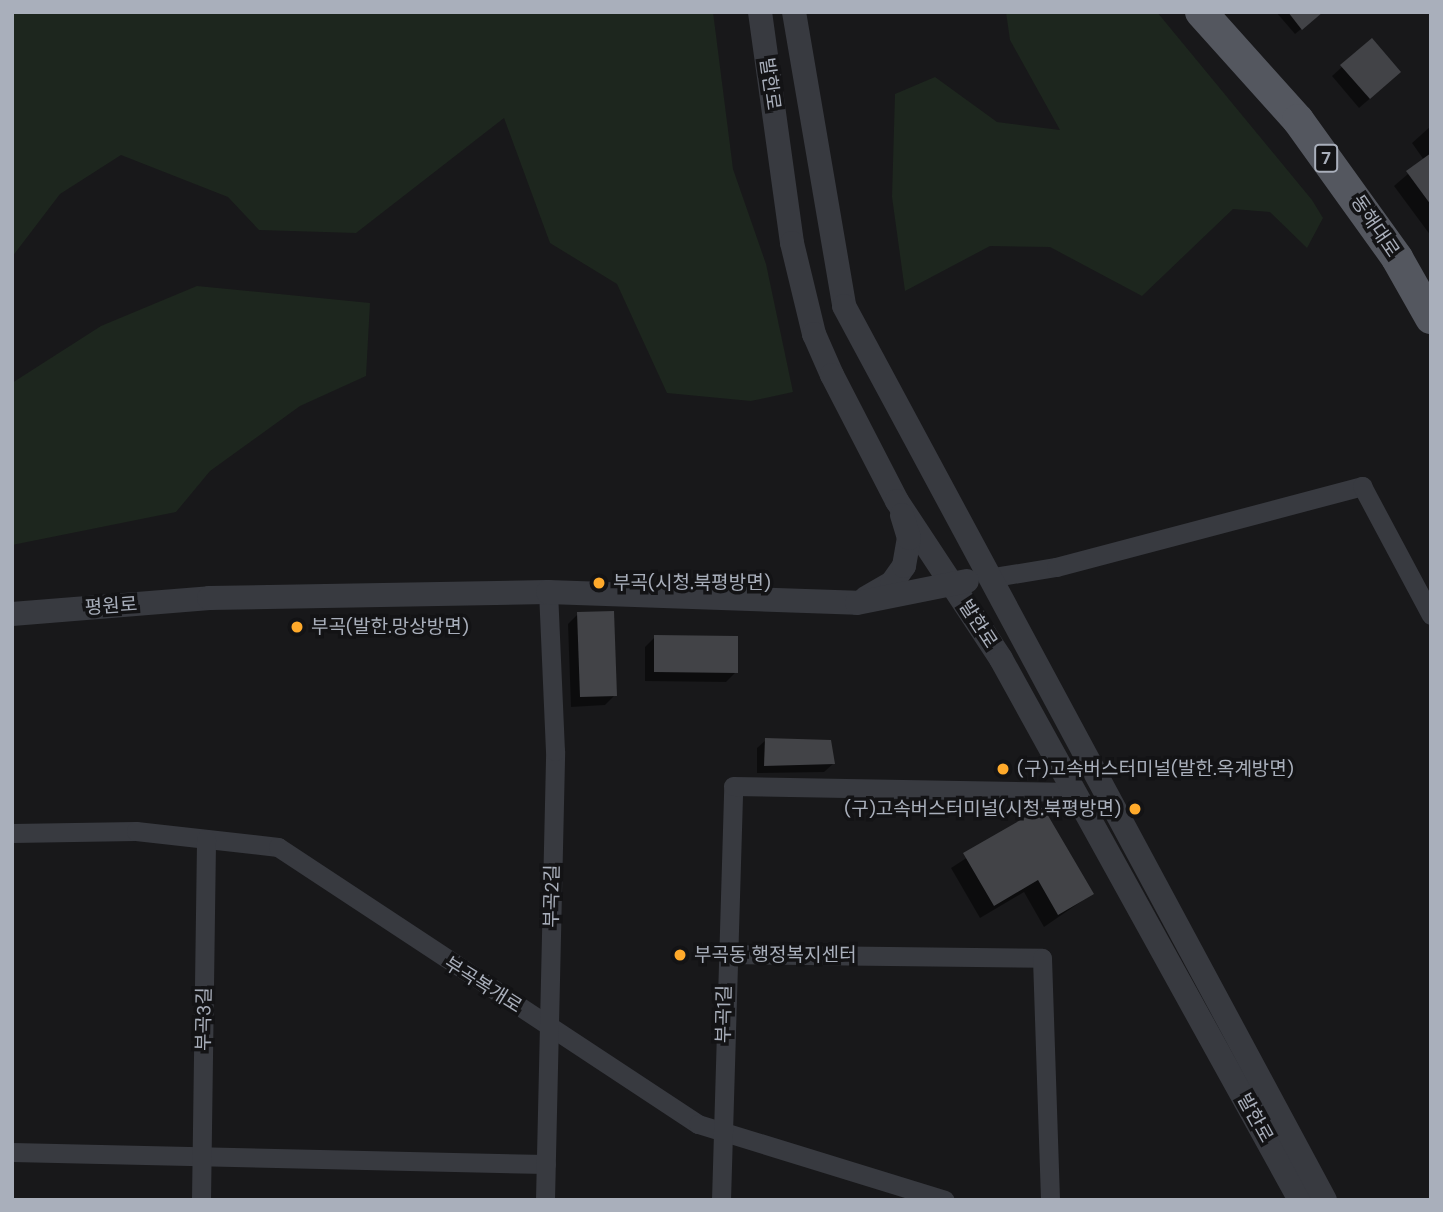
<!DOCTYPE html>
<meta charset="utf-8">
<style>
body{margin:0}
#map{position:relative;width:1443px;height:1212px;overflow:hidden;background:#18181a;font-family:"DM Sans","Noto Sans KR",sans-serif}
div>[style]{position:absolute}
.green>*{inset:0;background:#1d261e}
.shadow>*{inset:0;background:#0007}
.building>*{inset:0;background:#424347}
.minor>*{height:19px;margin:-9.5px;padding:0 9.5px;transform-origin:9.5px;border-radius:9.5px;background:#383a40}
.tertiary>*{height:24px;margin:-12px;padding:0 12px;transform-origin:12px;border-radius:12px;background:#383a40}
.primary>*{height:32px;margin:-16px;padding:0 16px;transform-origin:16px;border-radius:16px;background:#54575f}
.dots>*{width:19px;height:19px;translate:-50% -50%;box-sizing:border-box;border:4px solid #131315;border-radius:50%}
span{translate:-50% -50%;white-space:nowrap;text-align:center;line-height:1.15;-webkit-text-stroke:7px #131315;paint-order:stroke}
.shield-label span{padding:2px 5px;background:#131315;border:2px solid;border-radius:5px;-webkit-text-stroke-width:0}
.shield-label{font-size:18px;color:#a9afbb;font-weight:700}
.street-label{font-size:19px;color:#a9afbb}
.poi-label{font-size:19px;color:#a9afbb}
.left{translate:0 -50%;text-align:left}
.right{translate:-100% -50%;text-align:right}
.frame{position:absolute;inset:0;border:14px solid #a9afbb;pointer-events:none}
</style>
<div id="map">
<div class="green">
<div style="clip-path:polygon(12px 12px,713px 12px,733px 169px,766px 264px,793px 392px,751px 401px,667px 393px,617px 284px,550px 243px,504px 118px,356px 233px,259px 230px,228px 197px,121px 155px,60px 194px,12px 257px)"></div>
<div style="clip-path:polygon(1006px 12px,1157px 12px,1312px 200px,1323px 218px,1307px 248px,1270px 212px,1233px 209px,1142px 296px,1050px 247px,990px 246px,905px 291px,892px 197px,895px 94px,935px 77px,997px 122px,1060px 130px,1010px 40px)"></div>
<div style="clip-path:polygon(197px 286px,370px 303px,366px 376px,300px 406px,210px 471px,176px 512px,12px 545px,12px 383px,101px 326px)"></div>
</div>
<div class="shadow">
<div style="clip-path:polygon(1276px 12px,1322px 12px,1295px 34px)"></div>
<div style="clip-path:polygon(1342px 67px,1389px 82px,1359px 108px,1332px 76px)"></div>
<div style="clip-path:polygon(1431px 126px,1431px 236px,1394px 186px,1424px 160px,1412px 143px)"></div>
<div style="clip-path:polygon(578px 614px,615px 695px,605px 705px,571px 707px,568px 624px)"></div>
<div style="clip-path:polygon(655px 637px,736px 672px,726px 682px,645px 681px,645px 647px)"></div>
<div style="clip-path:polygon(766px 740px,833px 764px,824px 772px,757px 773px,757px 748px)"></div>
<div style="clip-path:polygon(1042px 809px,1092px 894px,1044px 927px,1024px 892px,980px 918px,951px 868px)"></div>
</div>
<div class="building">
<div style="clip-path:polygon(1288px 12px,1323px 12px,1302px 30px)"></div>
<div style="clip-path:polygon(1372px 38px,1401px 72px,1370px 99px,1340px 65px)"></div>
<div style="clip-path:polygon(1431px 153px,1431px 205px,1406px 171px)"></div>
<div style="clip-path:polygon(614px 611px,617px 696px,580px 697px,577px 612px)"></div>
<div style="clip-path:polygon(654px 635px,738px 636px,738px 673px,654px 672px)"></div>
<div style="clip-path:polygon(765px 738px,831px 740px,835px 764px,764px 766px)"></div>
<div style="clip-path:polygon(1043px 807px,1094px 894px,1058px 915px,1038px 880px,994px 906px,963px 853px)"></div>
</div>
<div class="minor">
<div style="left:988px;top:578px;width:69px;rotate:-9.2deg"></div>
<div style="left:1056px;top:567px;width:317px;rotate:-14.8deg"></div>
<div style="left:1362px;top:486px;width:146px;rotate:61.9deg"></div>
<div style="left:12px;top:833px;width:124px;rotate:-0.9deg"></div>
<div style="left:136px;top:831px;width:143px;rotate:6.4deg"></div>
<div style="left:278px;top:847px;width:503px;rotate:33.41deg"></div>
<div style="left:698px;top:1124px;width:258px;rotate:17.1deg"></div>
<div style="left:726px;top:954px;width:316px;rotate:0.7deg"></div>
<div style="left:1042px;top:958px;width:242px;rotate:88.1deg"></div>
<div style="left:12px;top:1152px;width:534px;rotate:1.29deg"></div>
<div style="left:201px;top:1200px;width:361px;rotate:-89.2deg"></div>
<div style="left:545px;top:1200px;width:449px;rotate:-88.7deg"></div>
<div style="left:555px;top:751px;width:159px;rotate:-92.5deg"></div>
<div style="left:721px;top:1200px;width:414px;rotate:-88.3deg"></div>
<div style="left:733px;top:786px;width:342px;rotate:1deg"></div>
</div>
<div class="tertiary">
<div style="left:760px;top:12px;width:233px;rotate:82.1deg"></div>
<div style="left:792px;top:243px;width:94px;rotate:76.4deg"></div>
<div style="left:814px;top:334px;width:45px;rotate:66.3deg"></div>
<div style="left:832px;top:375px;width:142px;rotate:62.7deg"></div>
<div style="left:897px;top:501px;width:189px;rotate:56.6deg"></div>
<div style="left:1001px;top:659px;width:618px;rotate:61.07deg"></div>
<div style="left:794px;top:12px;width:298px;rotate:80.3deg"></div>
<div style="left:844px;top:306px;width:1015px;rotate:61.72deg"></div>
<div style="left:866px;top:598px;width:30px;rotate:-30deg"></div>
<div style="left:892px;top:583px;width:21px;rotate:-55deg"></div>
<div style="left:904px;top:566px;width:28px;rotate:-80deg"></div>
<div style="left:909px;top:538px;width:24px;rotate:-107deg"></div>
<div style="left:12px;top:614px;width:198px;rotate:-4.6deg"></div>
<div style="left:209px;top:598px;width:339px;rotate:-1deg"></div>
<div style="left:548px;top:592px;width:309px;rotate:2deg"></div>
<div style="left:857px;top:603px;width:112px;rotate:-11.3deg"></div>
</div>
<div class="primary">
<div style="left:1201px;top:12px;width:145px;rotate:48.1deg"></div>
<div style="left:1298px;top:120px;width:170px;rotate:54.3deg"></div>
<div style="left:1397px;top:258px;width:69px;rotate:60.5deg"></div>
</div>
<div class="dots">
<div style="left:599px;top:583px;background:#ffaa2b"></div>
<div style="left:297px;top:627px;background:#ffaa2b"></div>
<div style="left:1003px;top:769px;background:#ffaa2b"></div>
<div style="left:1135px;top:809px;background:#ffaa2b"></div>
<div style="left:680px;top:955px;background:#ffaa2b"></div>
</div>
<div class="shield-label">
<span style="left:1326px;top:158px">7</span>
</div>
<div class="street-label">
<span style="left:770px;top:84px;rotate:82deg">발한로</span>
<span style="left:1375px;top:226px;rotate:56deg">동해대로</span>
<span style="left:111px;top:606px;rotate:-4deg">평원로</span>
<span style="left:978px;top:624px;rotate:57deg">발한로</span>
<span style="left:552px;top:896px;rotate:-89deg">부곡2길</span>
<span style="left:483px;top:985px;rotate:32deg">부곡복개로</span>
<span style="left:724px;top:1014px;rotate:-89deg">부곡1길</span>
<span style="left:204px;top:1019px;rotate:-89deg">부곡3길</span>
<span style="left:1255px;top:1118px;rotate:61deg">발한로</span>
</div>
<div class="poi-label">
<span class="left" style="left:613px;top:583px">부곡(시청.북평방면)</span>
<span class="left" style="left:311px;top:627px">부곡(발한.망상방면)</span>
<span class="left" style="left:1017px;top:769px">(구)고속버스터미널(발한.옥계방면)</span>
<span class="right" style="left:1121px;top:809px">(구)고속버스터미널(시청.북평방면)</span>
<span class="left" style="left:694px;top:955px">부곡동 행정복지센터</span>
</div>
<div class="frame"></div>
</div>
